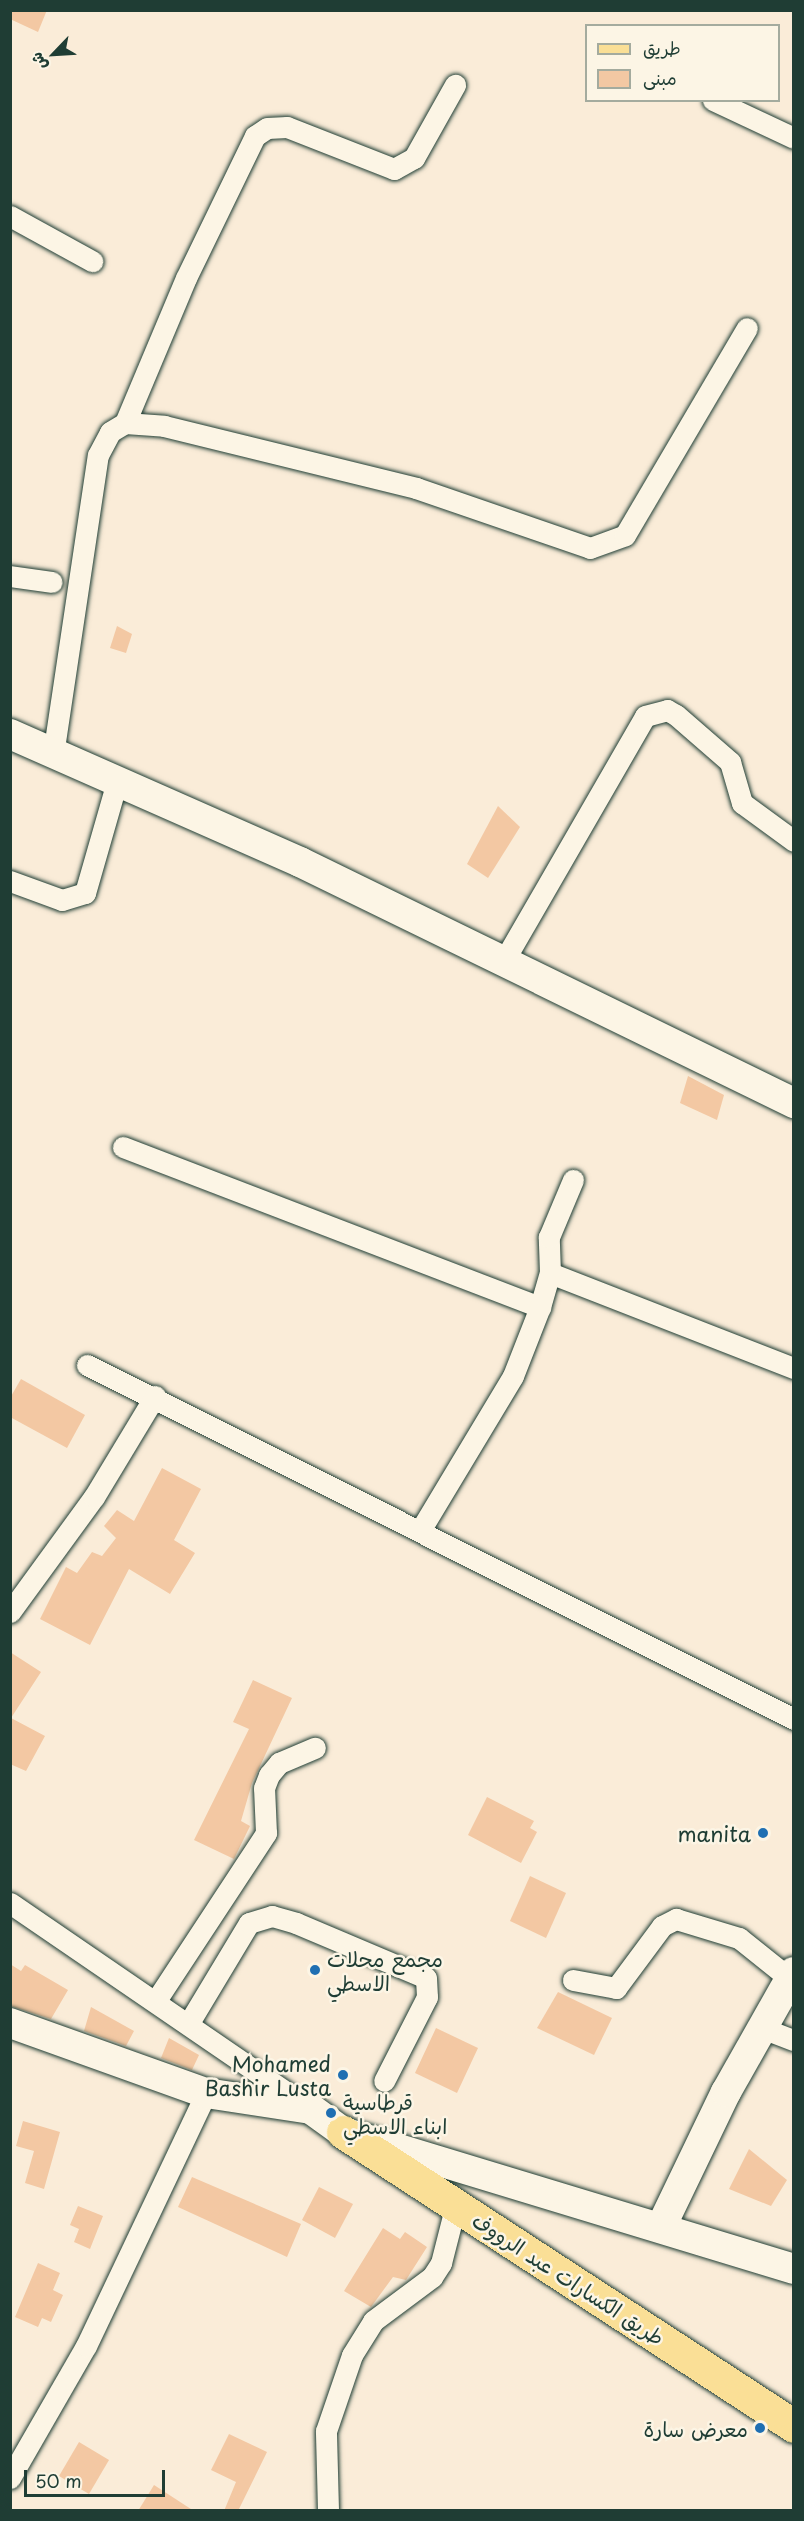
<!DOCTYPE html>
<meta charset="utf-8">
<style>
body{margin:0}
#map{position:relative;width:804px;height:2521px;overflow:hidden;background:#faecd8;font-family:"Playpen Sans","Playpen Sans Arabic",sans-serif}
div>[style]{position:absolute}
.building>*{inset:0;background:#f3c8a3}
.roads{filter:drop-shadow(0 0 2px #1f3d34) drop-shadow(0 0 2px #1f3d34)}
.street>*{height:21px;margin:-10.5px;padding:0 10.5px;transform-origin:10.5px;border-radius:10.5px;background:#fcf5e5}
.secondary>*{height:30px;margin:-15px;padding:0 15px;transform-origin:15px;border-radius:15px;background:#fcf5e5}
.primary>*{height:33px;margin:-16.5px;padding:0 16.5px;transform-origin:16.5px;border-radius:16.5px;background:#fadf96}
.dots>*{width:16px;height:16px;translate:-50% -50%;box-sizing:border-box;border:3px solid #fcf5e5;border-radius:50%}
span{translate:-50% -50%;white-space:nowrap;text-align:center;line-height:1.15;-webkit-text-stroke:5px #fcf5e5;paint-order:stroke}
.poi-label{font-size:21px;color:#1f3d34}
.right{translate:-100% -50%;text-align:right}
.left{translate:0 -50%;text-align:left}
.street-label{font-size:21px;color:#1f3d34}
.frame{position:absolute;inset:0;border:12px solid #1f3d34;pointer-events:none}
.legend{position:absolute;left:585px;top:24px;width:195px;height:78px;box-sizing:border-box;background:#fcf5e5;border:2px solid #a4ab9e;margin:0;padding:8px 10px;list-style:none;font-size:18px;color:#1f3d34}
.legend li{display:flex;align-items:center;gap:12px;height:30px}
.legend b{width:30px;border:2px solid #a4ab9e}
.north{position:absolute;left:24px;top:24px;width:60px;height:60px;-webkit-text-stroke:4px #fcf5e5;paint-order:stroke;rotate:245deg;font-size:16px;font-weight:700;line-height:24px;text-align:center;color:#1f3d34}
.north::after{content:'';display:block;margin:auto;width:21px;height:27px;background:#1f3d34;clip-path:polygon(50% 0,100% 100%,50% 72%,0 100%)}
.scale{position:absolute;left:24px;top:2470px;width:141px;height:27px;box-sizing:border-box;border:3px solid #1f3d34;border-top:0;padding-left:8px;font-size:18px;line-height:21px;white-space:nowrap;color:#1f3d34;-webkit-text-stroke:4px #fcf5e5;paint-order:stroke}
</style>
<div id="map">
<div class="building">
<div style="clip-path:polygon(10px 10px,47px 10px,38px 32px,10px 19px)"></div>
<div style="clip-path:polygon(117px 626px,132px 634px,126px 653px,110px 648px)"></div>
<div style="clip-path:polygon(498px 806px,520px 827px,488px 878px,467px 864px)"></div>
<div style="clip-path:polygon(688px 1076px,724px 1095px,717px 1120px,680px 1103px)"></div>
<div style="clip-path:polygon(21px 1379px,85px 1415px,67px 1448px,10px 1417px,10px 1398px)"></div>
<div style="clip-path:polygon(162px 1468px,201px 1489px,174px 1540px,195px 1553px,170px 1594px,129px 1569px,90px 1645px,40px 1619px,66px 1567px,77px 1573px,92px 1552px,102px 1556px,116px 1538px,104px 1526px,117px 1510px,134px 1521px)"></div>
<div style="clip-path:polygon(10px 1652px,41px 1672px,11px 1718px,45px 1736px,26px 1771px,10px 1764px)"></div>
<div style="clip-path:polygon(253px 1680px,292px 1698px,252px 1783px,241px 1821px,250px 1826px,234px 1859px,194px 1840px,249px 1729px,233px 1722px)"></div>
<div style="clip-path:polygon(487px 1797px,534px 1821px,530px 1828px,537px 1832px,521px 1863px,468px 1835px)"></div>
<div style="clip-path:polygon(530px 1876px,566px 1893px,546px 1938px,510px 1921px)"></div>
<div style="clip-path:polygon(10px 1964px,21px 1971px,25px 1965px,68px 1990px,51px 2019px,10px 2006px)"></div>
<div style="clip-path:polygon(558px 1992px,612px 2018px,594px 2055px,537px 2028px)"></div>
<div style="clip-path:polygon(91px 2007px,134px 2031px,126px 2046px,84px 2031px)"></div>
<div style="clip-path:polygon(436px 2028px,478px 2048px,457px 2093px,415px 2073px)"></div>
<div style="clip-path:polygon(169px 2038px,199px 2055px,192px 2070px,161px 2058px)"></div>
<div style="clip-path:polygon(23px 2121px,60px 2132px,44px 2189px,25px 2183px,34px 2151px,16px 2146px)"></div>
<div style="clip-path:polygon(749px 2149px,787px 2180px,771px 2206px,729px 2189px)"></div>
<div style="clip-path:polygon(192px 2177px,301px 2224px,287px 2257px,178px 2207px)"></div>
<div style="clip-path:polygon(319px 2187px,353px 2204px,335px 2238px,302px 2220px)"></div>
<div style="clip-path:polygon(78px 2206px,103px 2216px,90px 2249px,74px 2242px,79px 2229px,70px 2225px)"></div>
<div style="clip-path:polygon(383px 2228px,400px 2239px,405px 2232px,427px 2247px,406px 2280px,393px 2277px,371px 2307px,344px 2291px)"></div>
<div style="clip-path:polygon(38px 2263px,60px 2273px,53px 2290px,63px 2295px,51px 2322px,42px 2318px,38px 2327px,15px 2317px)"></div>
<div style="clip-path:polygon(229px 2434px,267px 2452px,238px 2511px,224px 2511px,236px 2482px,211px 2470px)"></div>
<div style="clip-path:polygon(79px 2442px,109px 2460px,89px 2494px,59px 2476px)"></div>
<div style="clip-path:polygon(154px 2485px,194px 2511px,138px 2511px)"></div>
</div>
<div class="roads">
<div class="street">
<div style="left:713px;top:100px;width:89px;rotate:25.1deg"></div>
<div style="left:10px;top:216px;width:94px;rotate:28.8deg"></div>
<div style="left:125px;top:423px;width:157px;rotate:-67.2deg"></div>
<div style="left:186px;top:278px;width:158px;rotate:-64.1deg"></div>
<div style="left:255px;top:136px;width:14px;rotate:-34deg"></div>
<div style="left:267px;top:128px;width:20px;rotate:-3deg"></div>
<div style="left:287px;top:127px;width:115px;rotate:21.4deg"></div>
<div style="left:394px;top:169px;width:23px;rotate:-29deg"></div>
<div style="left:414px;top:158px;width:84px;rotate:-60.7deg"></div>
<div style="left:10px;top:576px;width:42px;rotate:8.1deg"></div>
<div style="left:53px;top:755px;width:303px;rotate:-81.5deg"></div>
<div style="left:98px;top:455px;width:26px;rotate:-62deg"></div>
<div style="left:110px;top:432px;width:17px;rotate:-31deg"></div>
<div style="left:125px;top:423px;width:39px;rotate:4deg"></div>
<div style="left:164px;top:426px;width:260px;rotate:13.8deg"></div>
<div style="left:416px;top:488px;width:184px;rotate:19deg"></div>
<div style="left:590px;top:548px;width:37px;rotate:-20deg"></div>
<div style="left:625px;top:535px;width:240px;rotate:-59.5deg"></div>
<div style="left:10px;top:881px;width:55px;rotate:20.1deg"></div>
<div style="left:62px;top:900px;width:24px;rotate:-17deg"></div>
<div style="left:85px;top:893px;width:112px;rotate:-74deg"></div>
<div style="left:502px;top:964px;width:286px;rotate:-60deg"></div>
<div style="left:645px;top:716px;width:23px;rotate:-15deg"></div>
<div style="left:667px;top:710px;width:10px;rotate:29deg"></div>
<div style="left:676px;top:715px;width:72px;rotate:41deg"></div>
<div style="left:730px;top:762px;width:43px;rotate:73.7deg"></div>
<div style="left:742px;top:803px;width:64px;rotate:36.2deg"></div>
<div style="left:123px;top:1147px;width:447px;rotate:21deg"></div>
<div style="left:540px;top:1307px;width:74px;rotate:111.4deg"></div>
<div style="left:513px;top:1376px;width:181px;rotate:121deg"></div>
<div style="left:550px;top:1273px;width:262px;rotate:21.3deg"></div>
<div style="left:540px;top:1307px;width:35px;rotate:-74deg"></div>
<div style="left:550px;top:1273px;width:36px;rotate:-92deg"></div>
<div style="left:549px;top:1237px;width:62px;rotate:-67.2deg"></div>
<div style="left:87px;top:1365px;width:791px;rotate:26.6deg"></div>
<div style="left:10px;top:1612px;width:142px;rotate:-53.9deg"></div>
<div style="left:94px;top:1497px;width:118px;rotate:-58.9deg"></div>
<div style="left:10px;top:1903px;width:360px;rotate:34.4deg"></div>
<div style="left:573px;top:1980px;width:44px;rotate:10.5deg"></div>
<div style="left:616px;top:1988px;width:77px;rotate:-53.4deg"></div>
<div style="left:662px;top:1926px;width:16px;rotate:-27deg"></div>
<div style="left:676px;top:1919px;width:66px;rotate:16.8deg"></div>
<div style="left:739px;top:1938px;width:64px;rotate:38.7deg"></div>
<div style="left:157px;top:1999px;width:199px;rotate:-56.7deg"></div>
<div style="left:266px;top:1833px;width:45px;rotate:-92.5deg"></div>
<div style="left:264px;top:1788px;width:14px;rotate:-69deg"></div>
<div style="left:269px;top:1775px;width:16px;rotate:-50deg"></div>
<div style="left:279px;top:1763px;width:39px;rotate:-23deg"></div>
<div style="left:190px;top:2021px;width:114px;rotate:-59deg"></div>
<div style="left:249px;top:1923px;width:24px;rotate:-17deg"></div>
<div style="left:272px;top:1916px;width:25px;rotate:16deg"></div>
<div style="left:296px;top:1923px;width:141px;rotate:22.9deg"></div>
<div style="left:426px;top:1978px;width:19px;rotate:87deg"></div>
<div style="left:427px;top:1997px;width:94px;rotate:117.1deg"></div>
<div style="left:762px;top:2028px;width:34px;rotate:21deg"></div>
<div style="left:10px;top:2478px;width:152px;rotate:-60.1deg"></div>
<div style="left:86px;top:2346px;width:280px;rotate:-64.6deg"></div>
<div style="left:328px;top:2510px;width:79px;rotate:-91.5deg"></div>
<div style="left:326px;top:2431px;width:80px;rotate:-71.1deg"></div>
<div style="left:352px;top:2355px;width:40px;rotate:-58deg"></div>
<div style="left:373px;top:2321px;width:74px;rotate:-36.7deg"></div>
<div style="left:432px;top:2277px;width:17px;rotate:-57deg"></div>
<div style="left:441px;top:2263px;width:61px;rotate:-75.7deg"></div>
</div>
<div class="secondary">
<div style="left:10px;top:734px;width:317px;rotate:23.8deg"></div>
<div style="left:300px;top:862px;width:550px;rotate:26.01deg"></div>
<div style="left:10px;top:2023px;width:208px;rotate:19.7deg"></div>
<div style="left:206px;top:2093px;width:106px;rotate:8.7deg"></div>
<div style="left:311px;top:2109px;width:39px;rotate:36deg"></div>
<div style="left:343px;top:2132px;width:471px;rotate:16.9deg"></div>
<div style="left:661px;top:2227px;width:150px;rotate:-64.3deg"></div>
<div style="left:726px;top:2092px;width:138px;rotate:-60.5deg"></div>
</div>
<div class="primary">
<div style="left:343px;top:2132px;width:538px;rotate:33.1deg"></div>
</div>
</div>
<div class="dots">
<div style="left:763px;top:1833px;background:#1f6fb2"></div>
<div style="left:315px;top:1970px;background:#1f6fb2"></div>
<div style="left:343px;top:2075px;background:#1f6fb2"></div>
<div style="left:331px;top:2113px;background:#1f6fb2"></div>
<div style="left:760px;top:2428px;background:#1f6fb2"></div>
</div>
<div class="poi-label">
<span class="right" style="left:751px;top:1833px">manita</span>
<span class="left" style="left:327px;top:1970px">مجمع محلات<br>الاسطي</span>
<span class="right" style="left:331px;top:2075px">Mohamed<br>Bashir Lusta</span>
<span class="left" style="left:343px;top:2113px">قرطاسية<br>ابناء الاسطي</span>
<span class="right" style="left:748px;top:2428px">معرض سارة</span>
</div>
<div class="street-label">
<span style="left:569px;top:2278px;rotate:33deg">طريق الكسارات عبد الرووف</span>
</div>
<div class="frame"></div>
<ul class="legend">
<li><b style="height:8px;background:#fadf96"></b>طريق</li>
<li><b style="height:16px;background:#f3c8a3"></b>مبنى</li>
</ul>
<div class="north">ش</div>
<div class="scale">50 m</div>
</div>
